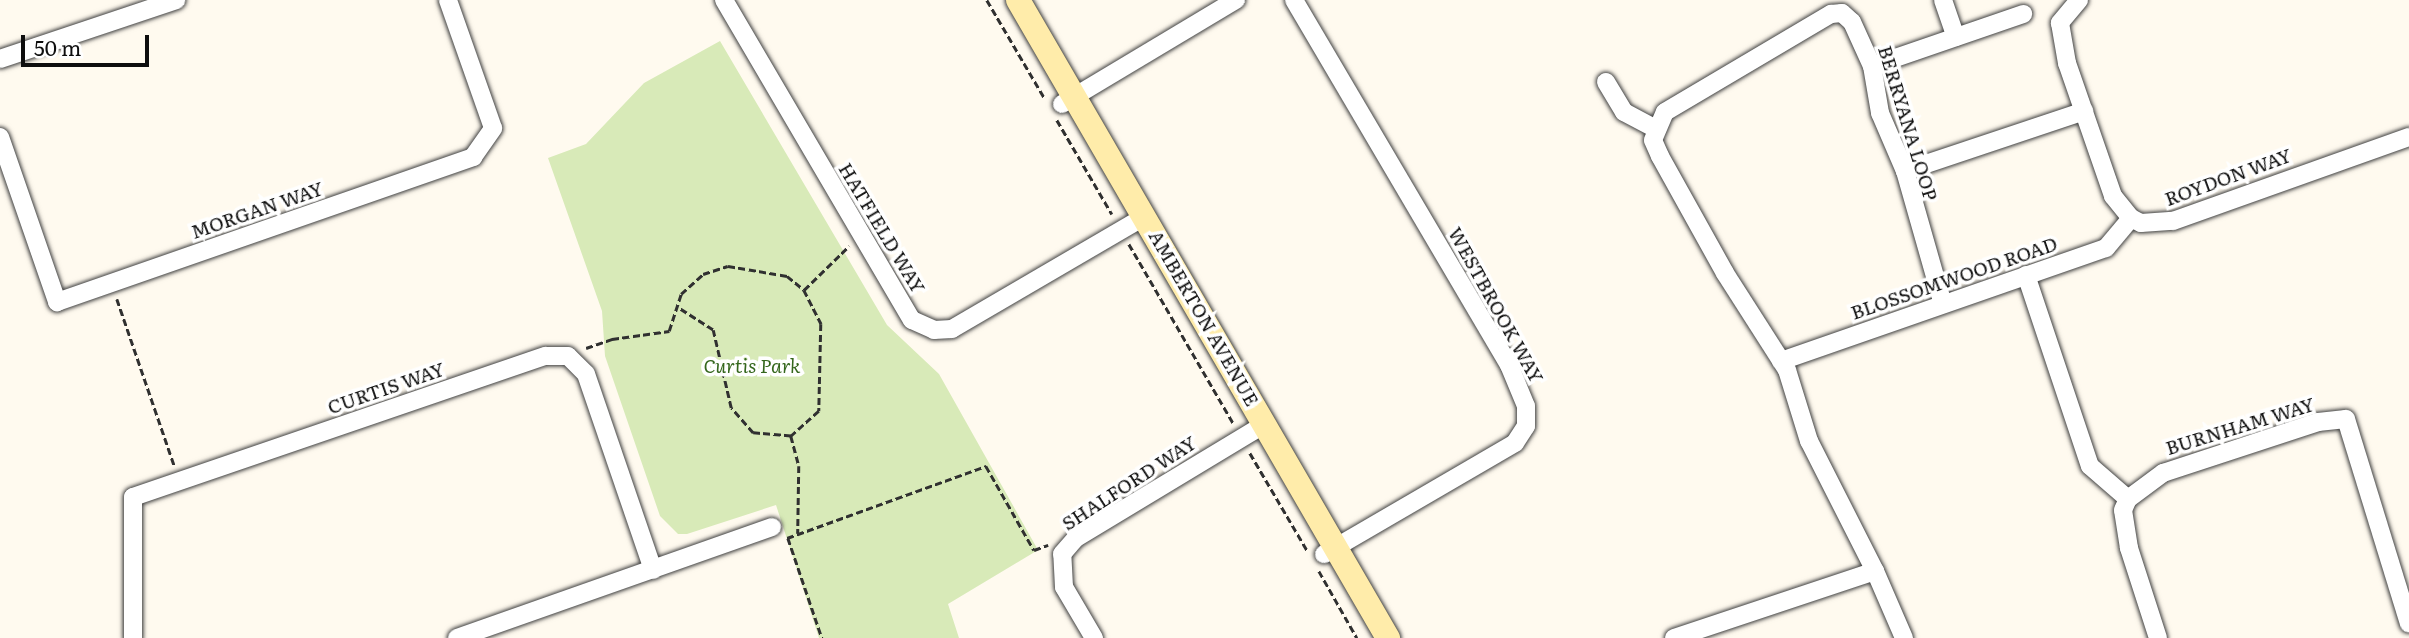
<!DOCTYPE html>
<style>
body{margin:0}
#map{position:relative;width:2409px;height:638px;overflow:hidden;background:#fffaef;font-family:Literata,serif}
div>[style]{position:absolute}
.green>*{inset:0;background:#d8eab8}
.path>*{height:2.5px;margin-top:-1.25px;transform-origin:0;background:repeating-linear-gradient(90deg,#303030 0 7px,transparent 0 10.5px)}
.roads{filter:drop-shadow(0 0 2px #414141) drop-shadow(0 0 2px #414141)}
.street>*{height:18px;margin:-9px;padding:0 9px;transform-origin:9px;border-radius:9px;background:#fff}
.secondary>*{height:24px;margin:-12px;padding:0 12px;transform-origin:12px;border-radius:12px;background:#ffecaa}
span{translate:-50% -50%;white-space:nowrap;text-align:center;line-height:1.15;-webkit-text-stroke:7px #fff;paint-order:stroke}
.street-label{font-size:19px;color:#0e0e0e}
.park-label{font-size:19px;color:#35671d;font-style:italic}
.scale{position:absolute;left:21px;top:35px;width:128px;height:32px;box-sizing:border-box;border:4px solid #0e0e0e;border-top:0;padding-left:9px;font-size:21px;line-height:24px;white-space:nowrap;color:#0e0e0e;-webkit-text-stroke:5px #fff;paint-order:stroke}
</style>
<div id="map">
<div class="green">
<div style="clip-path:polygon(720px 41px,887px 325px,939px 374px,1038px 550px,948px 604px,959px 638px,819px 638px,776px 505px,687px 534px,678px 534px,660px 516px,605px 356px,602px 311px,548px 158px,586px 144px,644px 83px)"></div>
</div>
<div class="path">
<div style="left:987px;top:0;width:115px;rotate:59.6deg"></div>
<div style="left:1057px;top:120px;width:109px;rotate:59.7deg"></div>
<div style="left:1129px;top:244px;width:207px;rotate:59.8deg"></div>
<div style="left:804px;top:290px;width:63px;rotate:-44.4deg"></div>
<div style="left:117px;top:299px;width:176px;rotate:71deg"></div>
<div style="left:586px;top:348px;width:28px;rotate:-19deg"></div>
<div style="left:612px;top:339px;width:58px;rotate:-8deg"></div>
<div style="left:669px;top:331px;width:39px;rotate:-72deg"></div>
<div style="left:681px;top:294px;width:30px;rotate:-42deg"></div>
<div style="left:703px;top:274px;width:26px;rotate:-18deg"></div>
<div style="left:728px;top:266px;width:60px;rotate:9.6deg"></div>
<div style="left:787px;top:276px;width:22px;rotate:39deg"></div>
<div style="left:804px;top:290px;width:38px;rotate:63deg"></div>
<div style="left:821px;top:324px;width:87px;rotate:91.3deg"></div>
<div style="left:819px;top:411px;width:38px;rotate:138deg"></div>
<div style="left:791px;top:436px;width:38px;rotate:-175deg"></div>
<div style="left:753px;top:433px;width:33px;rotate:-131deg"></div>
<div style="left:731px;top:408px;width:80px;rotate:-103deg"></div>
<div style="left:713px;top:330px;width:43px;rotate:-147.4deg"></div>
<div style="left:791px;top:436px;width:31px;rotate:75deg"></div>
<div style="left:799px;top:466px;width:67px;rotate:90.9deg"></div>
<div style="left:1250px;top:453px;width:113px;rotate:59.6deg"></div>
<div style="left:787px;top:538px;width:212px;rotate:-19.9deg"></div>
<div style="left:986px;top:466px;width:97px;rotate:60.3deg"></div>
<div style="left:1034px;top:550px;width:15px;rotate:-20deg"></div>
<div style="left:788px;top:538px;width:106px;rotate:71.2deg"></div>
<div style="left:1319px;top:571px;width:77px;rotate:60.4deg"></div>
</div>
<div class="roads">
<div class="street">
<div style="left:724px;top:0;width:371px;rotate:59.6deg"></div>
<div style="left:912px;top:320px;width:24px;rotate:24deg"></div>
<div style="left:934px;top:330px;width:18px;rotate:-3deg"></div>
<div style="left:952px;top:329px;width:224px;rotate:-30.3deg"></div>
<div style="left:1294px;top:0;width:424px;rotate:59.5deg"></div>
<div style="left:1509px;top:365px;width:44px;rotate:67.5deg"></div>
<div style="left:1526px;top:406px;width:20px;rotate:90deg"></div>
<div style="left:1526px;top:426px;width:20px;rotate:123deg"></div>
<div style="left:1515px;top:443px;width:221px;rotate:149.8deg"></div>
<div style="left:1943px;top:0;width:39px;rotate:71deg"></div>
<div style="left:2079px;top:0;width:30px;rotate:130deg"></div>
<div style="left:2060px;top:23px;width:41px;rotate:80.1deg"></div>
<div style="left:2067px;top:63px;width:141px;rotate:70.9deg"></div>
<div style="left:2113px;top:196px;width:28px;rotate:51deg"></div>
<div style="left:2131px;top:218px;width:11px;rotate:27deg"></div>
<div style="left:2141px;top:223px;width:32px;rotate:-4deg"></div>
<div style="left:2173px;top:221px;width:251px;rotate:-19.6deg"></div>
<div style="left:0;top:59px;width:186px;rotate:-18.5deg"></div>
<div style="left:1872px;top:66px;width:160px;rotate:-19deg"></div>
<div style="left:1606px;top:82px;width:35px;rotate:59deg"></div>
<div style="left:1624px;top:112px;width:36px;rotate:28deg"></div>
<div style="left:1062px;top:104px;width:203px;rotate:-30.9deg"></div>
<div style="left:0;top:137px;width:175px;rotate:70.9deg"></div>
<div style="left:57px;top:302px;width:441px;rotate:-19.2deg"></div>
<div style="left:473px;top:157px;width:35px;rotate:-55deg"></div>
<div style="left:493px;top:128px;width:136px;rotate:-109.4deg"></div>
<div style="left:1905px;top:171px;width:189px;rotate:-18.5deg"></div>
<div style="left:2026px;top:275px;width:201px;rotate:71.5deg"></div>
<div style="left:2090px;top:466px;width:50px;rotate:41deg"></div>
<div style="left:1781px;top:361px;width:344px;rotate:-19.2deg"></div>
<div style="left:2106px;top:248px;width:39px;rotate:-50deg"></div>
<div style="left:1875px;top:571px;width:146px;rotate:-116.9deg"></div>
<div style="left:1809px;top:441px;width:74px;rotate:-107.2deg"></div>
<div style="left:1787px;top:370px;width:115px;rotate:-122.6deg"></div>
<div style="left:1725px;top:273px;width:134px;rotate:-119.1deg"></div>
<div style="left:1660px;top:156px;width:17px;rotate:-114deg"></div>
<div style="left:1653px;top:140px;width:30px;rotate:-67deg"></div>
<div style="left:1665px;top:112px;width:193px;rotate:-30.6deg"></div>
<div style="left:1831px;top:14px;width:11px;rotate:-5deg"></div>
<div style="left:1842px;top:13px;width:13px;rotate:42deg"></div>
<div style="left:1852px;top:22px;width:48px;rotate:65.6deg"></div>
<div style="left:1872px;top:66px;width:48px;rotate:80.3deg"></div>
<div style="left:1880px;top:113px;width:63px;rotate:66.7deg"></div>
<div style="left:1905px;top:171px;width:138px;rotate:74.1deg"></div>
<div style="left:133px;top:638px;width:141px;rotate:-90deg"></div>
<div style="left:133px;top:497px;width:436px;rotate:-18.9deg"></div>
<div style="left:546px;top:356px;width:22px"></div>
<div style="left:568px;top:356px;width:25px;rotate:45deg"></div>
<div style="left:586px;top:374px;width:207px;rotate:71.1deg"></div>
<div style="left:457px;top:638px;width:334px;rotate:-19.4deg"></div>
<div style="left:1094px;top:638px;width:59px;rotate:-120.5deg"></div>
<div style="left:1064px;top:587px;width:33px;rotate:-93deg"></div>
<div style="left:1062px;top:554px;width:21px;rotate:-49deg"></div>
<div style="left:1076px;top:538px;width:221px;rotate:-31.1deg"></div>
<div style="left:1674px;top:638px;width:212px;rotate:-18.4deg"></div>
<div style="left:1875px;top:571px;width:73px;rotate:66.6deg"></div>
<div style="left:2158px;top:638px;width:95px;rotate:-107.9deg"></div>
<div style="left:2129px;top:548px;width:38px;rotate:-99deg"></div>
<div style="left:2123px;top:510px;width:12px;rotate:-66deg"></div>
<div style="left:2128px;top:499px;width:44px;rotate:-36.6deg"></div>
<div style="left:2163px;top:473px;width:163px;rotate:-18.2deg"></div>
<div style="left:2318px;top:422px;width:28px;rotate:-6deg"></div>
<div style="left:2346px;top:419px;width:214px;rotate:72.9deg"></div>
</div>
<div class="secondary">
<div style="left:1018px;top:0;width:738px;rotate:59.89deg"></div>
</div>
</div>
<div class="street-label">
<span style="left:1908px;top:123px;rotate:73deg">BERRYANA LOOP</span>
<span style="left:2228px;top:177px;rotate:-20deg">ROYDON WAY</span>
<span style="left:257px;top:210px;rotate:-19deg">MORGAN WAY</span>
<span style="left:882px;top:228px;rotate:59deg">HATFIELD WAY</span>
<span style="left:1954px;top:278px;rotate:-19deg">BLOSSOMWOOD ROAD</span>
<span style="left:1496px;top:305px;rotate:61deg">WESTBROOK WAY</span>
<span style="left:1204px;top:318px;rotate:60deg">AMBERTON AVENUE</span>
<span style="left:386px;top:388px;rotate:-19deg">CURTIS WAY</span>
<span style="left:2240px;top:426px;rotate:-17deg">BURNHAM WAY</span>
<span style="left:1129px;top:483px;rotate:-33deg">SHALFORD WAY</span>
</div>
<div class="park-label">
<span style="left:752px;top:366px">Curtis Park</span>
</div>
<div class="scale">50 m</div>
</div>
